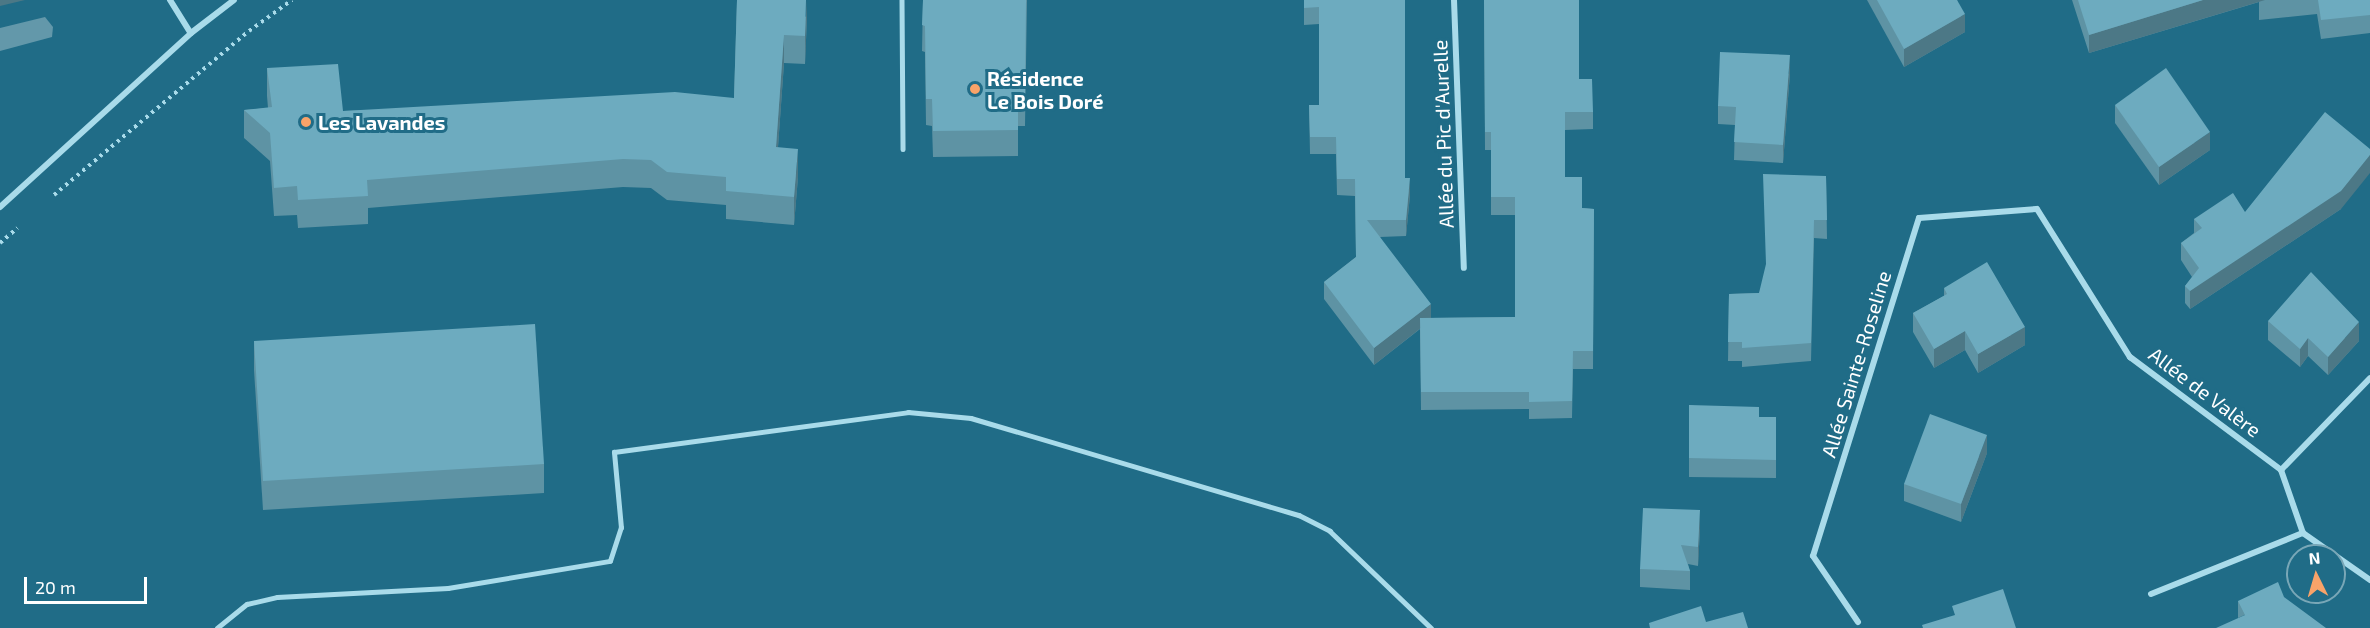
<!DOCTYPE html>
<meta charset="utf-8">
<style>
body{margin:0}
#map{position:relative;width:2370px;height:628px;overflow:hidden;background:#206c87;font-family:"Exo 2",sans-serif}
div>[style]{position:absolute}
.water>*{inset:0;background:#6398aa}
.path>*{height:4px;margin-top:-2px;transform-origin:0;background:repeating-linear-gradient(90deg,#a9dbea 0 3px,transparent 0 7.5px)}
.service>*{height:4.5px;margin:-2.25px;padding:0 2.25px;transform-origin:2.25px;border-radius:2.25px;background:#a9dbea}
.minor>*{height:6px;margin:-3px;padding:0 3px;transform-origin:3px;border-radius:3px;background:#a9dbea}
.wall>*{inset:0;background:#5e93a4}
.shaded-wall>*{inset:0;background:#4c7886}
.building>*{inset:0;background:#6dabbf}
.dots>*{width:16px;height:16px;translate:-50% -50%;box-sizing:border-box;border:3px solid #206c87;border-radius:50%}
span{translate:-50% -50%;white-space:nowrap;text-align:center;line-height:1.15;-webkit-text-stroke:6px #206c87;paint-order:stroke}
.poi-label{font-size:20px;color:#fff;font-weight:700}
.left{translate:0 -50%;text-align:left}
.street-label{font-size:20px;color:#fff}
.north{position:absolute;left:2286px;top:544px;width:60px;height:60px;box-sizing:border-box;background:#206c87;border:2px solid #79a7b7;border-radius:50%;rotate:355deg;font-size:16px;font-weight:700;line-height:24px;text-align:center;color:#fff}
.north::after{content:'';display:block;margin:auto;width:21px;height:27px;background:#f8a369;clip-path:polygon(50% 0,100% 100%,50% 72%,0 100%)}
.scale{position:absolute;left:24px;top:577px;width:123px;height:27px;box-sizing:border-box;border:3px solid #fff;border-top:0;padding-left:8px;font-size:18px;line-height:21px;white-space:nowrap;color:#fff;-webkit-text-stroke:4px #206c87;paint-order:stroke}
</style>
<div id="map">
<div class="water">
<div style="clip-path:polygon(45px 17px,53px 27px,52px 37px,0 51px,0 28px)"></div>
</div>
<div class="path">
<div style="left:54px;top:195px;width:255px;rotate:-40.1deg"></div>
<div style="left:249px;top:31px;width:53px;rotate:-35.8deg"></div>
<div style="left:0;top:243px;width:23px;rotate:-41deg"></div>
</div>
<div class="service">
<div style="left:902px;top:0;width:149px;rotate:89.6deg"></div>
<div style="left:217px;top:628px;width:38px;rotate:-39deg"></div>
<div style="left:247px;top:604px;width:31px;rotate:-13deg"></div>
<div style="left:277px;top:597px;width:171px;rotate:-3deg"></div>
<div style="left:448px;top:588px;width:164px;rotate:-9.5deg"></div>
<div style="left:610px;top:561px;width:35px;rotate:-72deg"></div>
<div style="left:621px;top:528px;width:76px;rotate:-95.3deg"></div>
<div style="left:614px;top:452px;width:297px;rotate:-7.7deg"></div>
<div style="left:908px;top:412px;width:63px;rotate:5.4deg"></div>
<div style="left:971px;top:418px;width:342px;rotate:16.5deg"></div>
<div style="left:1299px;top:515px;width:35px;rotate:27deg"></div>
<div style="left:1330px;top:531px;width:140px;rotate:43.8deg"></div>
</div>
<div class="minor">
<div style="left:170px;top:0;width:39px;rotate:58deg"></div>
<div style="left:1454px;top:0;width:268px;rotate:87.9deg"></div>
<div style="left:0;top:207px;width:258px;rotate:-42.3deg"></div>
<div style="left:191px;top:33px;width:54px;rotate:-37.5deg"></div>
<div style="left:2281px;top:470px;width:128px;rotate:-45.9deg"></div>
<div style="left:2151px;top:594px;width:164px;rotate:-21.9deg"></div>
<div style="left:1858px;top:622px;width:80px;rotate:-124.3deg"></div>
<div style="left:1813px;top:556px;width:354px;rotate:-72.6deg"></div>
<div style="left:1919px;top:218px;width:118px;rotate:-4.4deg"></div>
<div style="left:2037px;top:209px;width:175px;rotate:57.9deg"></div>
<div style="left:2130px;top:357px;width:189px;rotate:36.8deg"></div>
<div style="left:2281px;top:470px;width:67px;rotate:70.8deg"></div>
<div style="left:2303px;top:533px;width:82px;rotate:35deg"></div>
</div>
<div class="wall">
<div style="clip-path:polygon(737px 0,807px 17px,805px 64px,784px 63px,778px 147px,798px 177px,794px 225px,726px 219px,726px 205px,667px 200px,651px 188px,623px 187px,368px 208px,368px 224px,298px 228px,297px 215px,274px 216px,270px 161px,244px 138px,244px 110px,268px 108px,267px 96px,267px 68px,343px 111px,734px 98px)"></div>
<div style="clip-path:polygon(923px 0,1027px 0,1025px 126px,1018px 126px,1018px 156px,933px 157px,932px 126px,926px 125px,925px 52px,922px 51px)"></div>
<div style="clip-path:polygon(1304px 0,1405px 0,1405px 178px,1410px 195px,1406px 236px,1380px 237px,1431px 318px,1515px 317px,1515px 215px,1491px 215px,1491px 150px,1485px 150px,1484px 0,1579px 79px,1593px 112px,1593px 129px,1565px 130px,1565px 177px,1582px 208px,1594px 209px,1593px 369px,1573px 369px,1572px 418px,1529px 419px,1529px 409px,1421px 410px,1420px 329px,1374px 365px,1324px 299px,1324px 282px,1356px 257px,1355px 196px,1337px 195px,1336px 154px,1310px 154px,1309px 105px,1319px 105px,1319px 24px,1304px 25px)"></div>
<div style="clip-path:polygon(1867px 0,1957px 0,1965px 32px,1904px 67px)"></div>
<div style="clip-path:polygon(2072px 0,2370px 0,2370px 33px,2321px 39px,2317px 14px,2259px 20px,2259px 2px,2089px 53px)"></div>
<div style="clip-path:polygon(1790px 73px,1783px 163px,1734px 160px,1735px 125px,1718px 124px,1718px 106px)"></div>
<div style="clip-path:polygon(2115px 105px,2210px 150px,2159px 185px,2115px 123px)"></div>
<div style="clip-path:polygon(1826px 176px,1827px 239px,1814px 238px,1811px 361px,1742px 367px,1742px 361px,1728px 361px,1729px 294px,1759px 293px)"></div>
<div style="clip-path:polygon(2341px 209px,2190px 309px,2185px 303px,2185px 286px,2192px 277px,2181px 260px,2181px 243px,2194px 233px,2194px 219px,2245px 212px)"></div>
<div style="clip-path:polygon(1944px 288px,2025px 345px,1978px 373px,1965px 350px,1934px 368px,1913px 332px,1913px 313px,1944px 296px)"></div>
<div style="clip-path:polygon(2268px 321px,2359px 341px,2328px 375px,2308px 356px,2300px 367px,2268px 340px)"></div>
<div style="clip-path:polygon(254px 341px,544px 464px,544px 493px,263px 510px,254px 370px)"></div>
<div style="clip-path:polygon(1689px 405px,1759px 417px,1776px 417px,1776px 478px,1689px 477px)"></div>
<div style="clip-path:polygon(1987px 453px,1961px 522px,1904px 501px,1904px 484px)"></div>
<div style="clip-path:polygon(1700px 528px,1698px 566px,1688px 564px,1690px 571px,1690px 590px,1640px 587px,1640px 569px)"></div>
<div style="clip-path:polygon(2284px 597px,2238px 618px,2238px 601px)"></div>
</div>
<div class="shaded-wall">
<div style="clip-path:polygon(0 0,25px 0,0 6px)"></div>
<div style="clip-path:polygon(807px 0,807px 17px,805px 64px,805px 36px)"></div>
<div style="clip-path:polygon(2203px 0,2265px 0,2089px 53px,2089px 35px)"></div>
<div style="clip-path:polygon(1965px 14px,1965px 32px,1904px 67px,1904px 49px)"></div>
<div style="clip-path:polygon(784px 35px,784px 63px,776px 175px,776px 147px)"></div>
<div style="clip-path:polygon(1790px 55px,1790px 73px,1783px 163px,1783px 145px)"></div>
<div style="clip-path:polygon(2210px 132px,2210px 150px,2159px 185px,2159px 167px)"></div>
<div style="clip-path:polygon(798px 149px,798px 177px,794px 225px,794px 197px)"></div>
<div style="clip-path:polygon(2370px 155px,2370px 173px,2341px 209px,2190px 309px,2190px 291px)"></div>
<div style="clip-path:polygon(1410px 178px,1410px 195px,1406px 236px,1406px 220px)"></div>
<div style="clip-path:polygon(1431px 304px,1431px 320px,1374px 365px,1374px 348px)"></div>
<div style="clip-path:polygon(2359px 322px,2359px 341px,2328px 375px,2328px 357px)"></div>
<div style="clip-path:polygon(2025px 327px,2025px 345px,1978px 373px,1978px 354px)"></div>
<div style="clip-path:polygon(1965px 331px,1965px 350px,1934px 368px,1934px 349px)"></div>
<div style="clip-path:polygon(2308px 338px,2308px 356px,2300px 367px,2300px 349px)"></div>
<div style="clip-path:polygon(1987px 435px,1987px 453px,1961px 522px,1961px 504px)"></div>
<div style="clip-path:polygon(1700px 510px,1700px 528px,1698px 566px,1698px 547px)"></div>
</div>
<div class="building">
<div style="clip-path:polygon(737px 0,806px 0,805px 36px,784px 35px,776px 147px,798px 149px,794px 197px,726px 191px,726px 177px,667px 172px,651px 160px,623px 159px,367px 180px,368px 196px,298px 200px,297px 186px,274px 188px,270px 133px,244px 110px,272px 107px,267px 68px,338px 64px,343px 111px,675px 92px,734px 98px)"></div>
<div style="clip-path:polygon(923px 0,1026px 0,1025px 100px,1018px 99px,1018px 130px,933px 131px,932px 99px,926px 99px,925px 26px,922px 25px)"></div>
<div style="clip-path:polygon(1304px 0,1405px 0,1405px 178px,1410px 178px,1406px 220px,1367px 220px,1431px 304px,1374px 348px,1324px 282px,1356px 257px,1355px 179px,1337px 179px,1336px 137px,1310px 137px,1309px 105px,1319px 105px,1319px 7px,1304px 8px)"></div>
<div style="clip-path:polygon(1484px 0,1579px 0,1579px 79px,1592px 79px,1593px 112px,1565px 112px,1565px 177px,1582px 177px,1582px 208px,1594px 209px,1593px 351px,1573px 351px,1572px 401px,1529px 402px,1529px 392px,1421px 392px,1420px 318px,1515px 317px,1515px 197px,1491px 197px,1491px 132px,1485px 132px)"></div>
<div style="clip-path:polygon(1877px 0,1957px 0,1965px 14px,1904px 49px)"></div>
<div style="clip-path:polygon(2078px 0,2203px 0,2089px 35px)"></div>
<div style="clip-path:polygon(2318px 0,2370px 0,2370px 15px,2321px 20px)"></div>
<div style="clip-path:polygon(1720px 52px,1790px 55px,1783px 145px,1734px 142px,1736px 107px,1718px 106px)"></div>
<div style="clip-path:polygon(2166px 68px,2210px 132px,2159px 167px,2115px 105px)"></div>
<div style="clip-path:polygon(2325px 112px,2370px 149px,2370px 155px,2341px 191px,2190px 291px,2185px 286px,2199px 268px,2181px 243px,2202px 228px,2194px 219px,2233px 193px,2245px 212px)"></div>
<div style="clip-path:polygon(1763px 174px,1826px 176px,1827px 220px,1814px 220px,1811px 343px,1742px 348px,1742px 342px,1728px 342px,1729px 294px,1759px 293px,1766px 264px)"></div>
<div style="clip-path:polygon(1987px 262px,2025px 327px,1978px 354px,1965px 331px,1934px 349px,1913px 313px,1947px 294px,1944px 288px)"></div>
<div style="clip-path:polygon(2311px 272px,2359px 322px,2328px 357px,2308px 338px,2300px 349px,2268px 321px)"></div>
<div style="clip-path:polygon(535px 324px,544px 464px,263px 481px,254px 341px)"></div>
<div style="clip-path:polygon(1689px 405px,1759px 407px,1759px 417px,1776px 417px,1776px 460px,1689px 458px)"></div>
<div style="clip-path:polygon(1930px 414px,1987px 435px,1961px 504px,1904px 484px)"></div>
<div style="clip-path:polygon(1643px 508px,1700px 510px,1698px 547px,1681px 545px,1690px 571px,1640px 569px)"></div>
<div style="clip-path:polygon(2278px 582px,2284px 597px,2326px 628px,2216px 628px,2245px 615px,2238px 601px)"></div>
<div style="clip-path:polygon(2003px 589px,2016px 628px,1923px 628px,1922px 625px,1955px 615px,1952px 606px)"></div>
<div style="clip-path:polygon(1701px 606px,1706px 622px,1743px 612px,1748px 628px,1650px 628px,1649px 623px)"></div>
</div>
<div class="dots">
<div style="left:975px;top:89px;background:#f8a369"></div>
<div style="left:306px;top:122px;background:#f8a369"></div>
</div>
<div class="poi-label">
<span class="left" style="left:987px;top:90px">Résidence<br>Le Bois Doré</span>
<span class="left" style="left:318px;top:122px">Les Lavandes</span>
</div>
<div class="street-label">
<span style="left:1443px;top:134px;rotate:-92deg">Allée du Pic d'Aurelle</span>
<span style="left:1856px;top:364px;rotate:-73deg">Allée Sainte-Roseline</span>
<span style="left:2205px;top:392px;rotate:37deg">Allée de Valère</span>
</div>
<div class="north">N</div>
<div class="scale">20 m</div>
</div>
